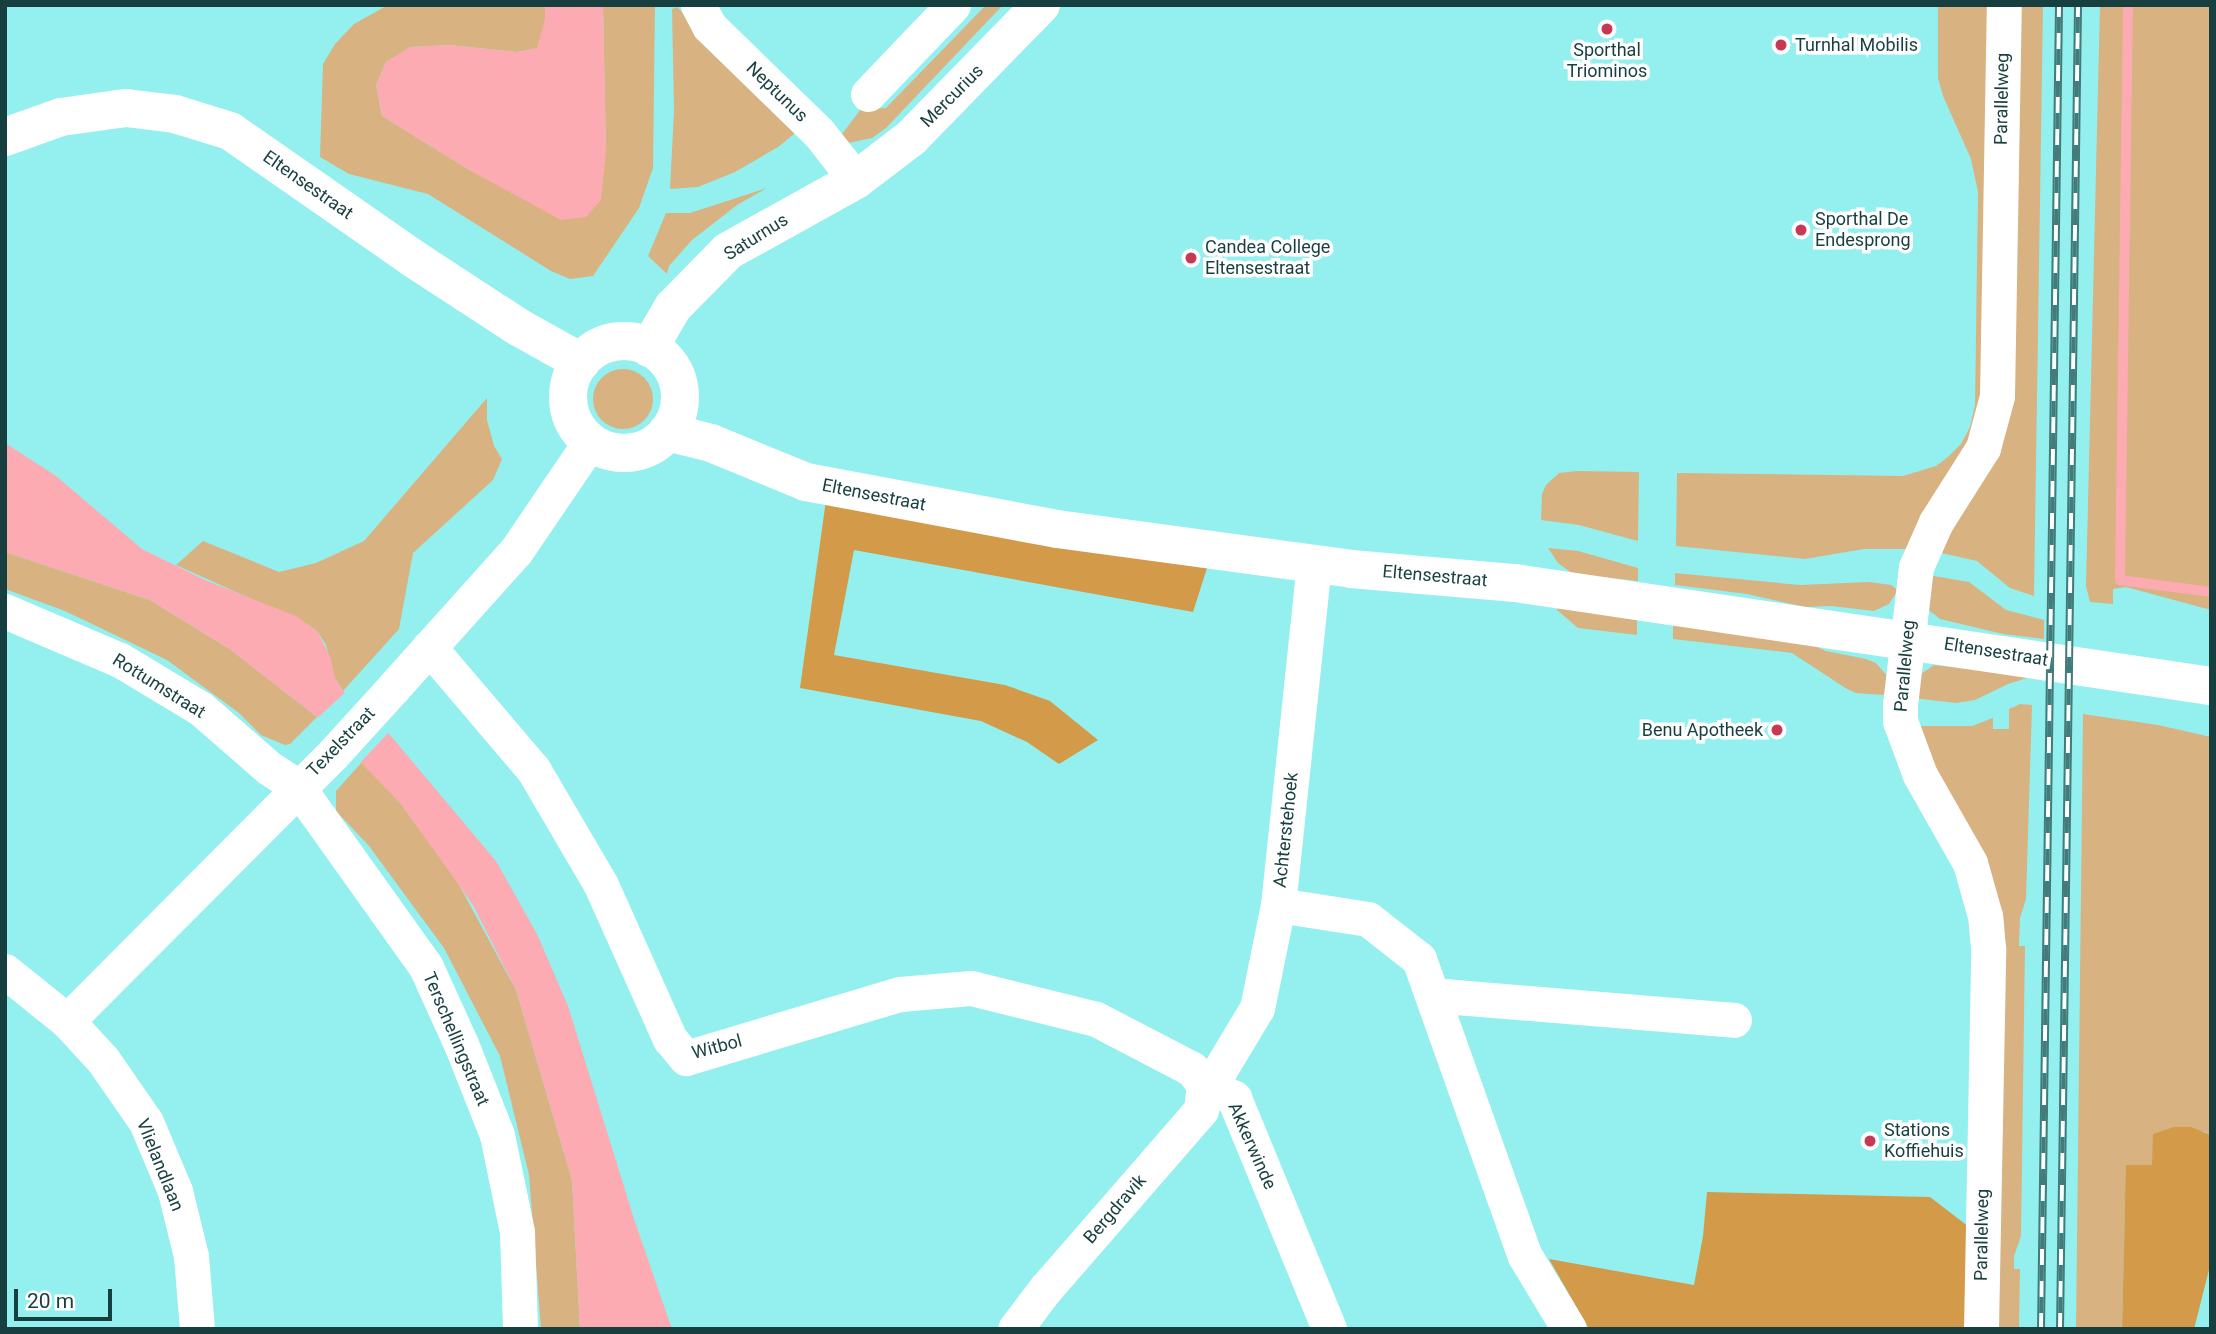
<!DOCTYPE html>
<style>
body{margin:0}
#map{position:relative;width:2216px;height:1334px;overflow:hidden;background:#94f0ee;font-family:Roboto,sans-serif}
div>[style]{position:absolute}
.green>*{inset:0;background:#d8b280}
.round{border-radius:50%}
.forest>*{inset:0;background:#d29a49}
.water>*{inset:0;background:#fbabb1}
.pier>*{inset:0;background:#94f0ee}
.stream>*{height:10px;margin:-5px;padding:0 5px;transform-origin:5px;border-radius:5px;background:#fbabb1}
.street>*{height:35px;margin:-17.5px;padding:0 17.5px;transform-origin:17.5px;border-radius:17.5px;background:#fff}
.secondary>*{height:38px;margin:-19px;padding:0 19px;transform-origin:19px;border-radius:19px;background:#fff}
.secondary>.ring{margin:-19px;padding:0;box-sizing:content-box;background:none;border:38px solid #fff;border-radius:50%}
.rail>*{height:8px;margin-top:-4px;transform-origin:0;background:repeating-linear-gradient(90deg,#fefefe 0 16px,#427b7b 0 32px);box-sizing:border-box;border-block:2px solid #427b7b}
.dots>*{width:19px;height:19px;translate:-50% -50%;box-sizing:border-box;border:4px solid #fefefe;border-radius:50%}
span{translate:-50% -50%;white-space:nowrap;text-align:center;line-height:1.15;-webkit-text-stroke:7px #fefefe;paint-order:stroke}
.poi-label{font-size:18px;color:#183f3f}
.left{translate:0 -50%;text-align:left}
.right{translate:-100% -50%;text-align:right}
.street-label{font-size:18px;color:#183f3f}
.frame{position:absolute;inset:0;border:7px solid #183f3f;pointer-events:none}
.scale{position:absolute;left:14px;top:1289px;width:98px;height:32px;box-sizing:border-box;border:4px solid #183f3f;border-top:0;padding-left:9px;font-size:21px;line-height:24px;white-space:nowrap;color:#183f3f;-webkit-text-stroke:5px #fefefe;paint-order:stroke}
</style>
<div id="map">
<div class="green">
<div style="clip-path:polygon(388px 5px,545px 5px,545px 20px,538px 48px,517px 52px,449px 45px,410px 47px,386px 62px,376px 85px,382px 116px,471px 171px,606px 152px,603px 5px,655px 5px,653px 168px,639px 208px,593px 276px,570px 279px,551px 271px,428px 194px,349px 174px,320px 157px,323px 64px,335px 44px,354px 24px)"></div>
<div style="clip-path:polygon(986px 5px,1003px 5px,886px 128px,872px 138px,848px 143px,842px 134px,861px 109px,886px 108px)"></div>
<div style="clip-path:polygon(1938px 5px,1992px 5px,1988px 404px,1911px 549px,1864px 549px,1805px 559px,1676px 546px,1677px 473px,1903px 476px,1936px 466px,1948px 457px,1961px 444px,1970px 427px,1975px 405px,1978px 192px,1971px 159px,1943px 96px,1938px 78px)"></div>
<div style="clip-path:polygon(2014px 5px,2043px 5px,2034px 596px,2010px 588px,1977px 561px,1937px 552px,1973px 487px)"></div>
<div style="clip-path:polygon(2100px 5px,2211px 5px,2211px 610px,2126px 587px,2113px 589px,2113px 604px,2090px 602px,2086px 586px)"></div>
<div style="clip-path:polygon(677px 7px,799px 130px,778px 147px,735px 172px,698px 187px,670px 189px,674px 111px,672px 9px)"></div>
<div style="clip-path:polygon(767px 188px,737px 205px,692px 240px,669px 266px,667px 274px,648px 256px,666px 213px,690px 213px)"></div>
<div class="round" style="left:593px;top:369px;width:60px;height:60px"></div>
<div style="clip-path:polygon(487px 398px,487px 420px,494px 446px,502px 459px,493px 480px,413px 553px,399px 629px,343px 691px,335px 678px,326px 645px,318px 632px,307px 624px,176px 565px,203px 541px,279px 572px,316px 563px,364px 541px)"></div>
<div style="clip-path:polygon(1577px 471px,1639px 472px,1638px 541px,1579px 525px,1541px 520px,1542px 494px,1546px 485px,1559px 473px)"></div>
<div style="clip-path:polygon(1548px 548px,1578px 551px,1638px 568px,1638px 581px,1573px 574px,1558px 563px)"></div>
<div style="clip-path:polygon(5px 552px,150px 600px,231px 650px,317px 717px,290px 744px,285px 745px,261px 735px,239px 713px,167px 660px,65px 611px,5px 589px)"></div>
<div style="clip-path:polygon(1675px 573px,1800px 585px,1869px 582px,1891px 585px,1898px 590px,1889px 604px,1874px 611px,1831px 606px,1805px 607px,1747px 594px,1675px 585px)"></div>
<div style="clip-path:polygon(1934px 576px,1969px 582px,2006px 610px,2044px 620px,2044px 639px,2003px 634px,1940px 619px,1924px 606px,1924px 580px)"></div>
<div style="clip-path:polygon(1558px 607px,1637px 614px,1637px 635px,1578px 628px,1557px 610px)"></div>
<div style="clip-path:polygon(1673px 618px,1802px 640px,1826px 651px,1866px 659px,1876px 663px,1888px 677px,1884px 695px,1856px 693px,1847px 689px,1792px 653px,1673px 639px)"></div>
<div style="clip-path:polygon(1934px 665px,1967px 669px,2027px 669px,2027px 678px,2008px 684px,1975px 700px,1956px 703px,1913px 698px,1915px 678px)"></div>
<div style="clip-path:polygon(2020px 704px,2032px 705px,2026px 899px,2020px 918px,2019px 946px,2025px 946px,2021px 1236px,2014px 1256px,2014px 1269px,2020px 1269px,2019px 1329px,1994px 1329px,1999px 957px,1923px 756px,1916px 726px,1972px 726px,1993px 718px,1993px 729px,2009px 729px,2009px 709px)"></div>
<div style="clip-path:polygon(2083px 714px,2158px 725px,2211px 737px,2211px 1135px,2203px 1131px,2152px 1165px,2125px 1208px,2122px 1329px,2076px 1329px)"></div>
<div style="clip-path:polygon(362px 762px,401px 804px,457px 881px,516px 990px,572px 1180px,580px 1329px,541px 1329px,529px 1175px,500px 1056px,444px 948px,369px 846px,336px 811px,336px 791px)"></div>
</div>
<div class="forest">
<div style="clip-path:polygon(826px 500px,1207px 568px,1193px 612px,854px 550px,834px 655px,1005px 685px,1050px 701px,1098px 740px,1059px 764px,1027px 742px,981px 721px,800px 688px)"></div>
<div style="clip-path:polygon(2174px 1127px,2191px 1127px,2211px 1135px,2211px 1262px,2194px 1329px,2122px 1329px,2126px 1165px,2152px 1165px,2153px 1134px)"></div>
<div style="clip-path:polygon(1707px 1192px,1930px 1197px,1969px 1227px,1968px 1329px,1589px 1329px,1549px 1259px,1694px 1285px,1703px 1236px)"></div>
</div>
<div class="water">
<div style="clip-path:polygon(545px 5px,603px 5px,606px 152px,601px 200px,586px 217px,561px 220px,471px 171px,382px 116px,376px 85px,386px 62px,410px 47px,449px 45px,517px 52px,537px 48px,545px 20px)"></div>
<div style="clip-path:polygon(5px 443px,56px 476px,142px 549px,205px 580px,296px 616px,318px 632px,331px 659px,335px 678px,343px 691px,390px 735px,496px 861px,537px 934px,568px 1006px,635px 1222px,672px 1329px,580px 1329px,572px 1180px,516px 990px,473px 905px,401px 804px,317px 717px,231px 650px,150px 600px,5px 552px)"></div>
</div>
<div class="pier">
<div style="clip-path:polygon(348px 690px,391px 730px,359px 764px,315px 720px)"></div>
</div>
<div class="stream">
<div style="left:2128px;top:5px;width:575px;rotate:90.8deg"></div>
<div style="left:2120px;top:580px;width:92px;rotate:7.5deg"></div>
</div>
<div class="street">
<div style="left:698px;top:5px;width:24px;rotate:62deg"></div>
<div style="left:709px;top:26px;width:153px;rotate:44.2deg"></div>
<div style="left:819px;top:133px;width:60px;rotate:51.8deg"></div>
<div style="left:868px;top:94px;width:123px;rotate:-46.3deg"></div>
<div style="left:1314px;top:563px;width:344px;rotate:96deg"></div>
<div style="left:1278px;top:905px;width:91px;rotate:8.8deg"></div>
<div style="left:1368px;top:919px;width:65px;rotate:38.1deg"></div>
<div style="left:1419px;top:959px;width:315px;rotate:70.4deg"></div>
<div style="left:1525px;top:1256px;width:85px;rotate:58.9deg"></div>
<div style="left:5px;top:611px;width:125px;rotate:23.1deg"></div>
<div style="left:120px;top:660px;width:93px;rotate:31deg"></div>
<div style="left:200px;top:708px;width:91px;rotate:41deg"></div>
<div style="left:269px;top:768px;width:33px;rotate:33deg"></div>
<div style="left:297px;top:786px;width:222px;rotate:54.5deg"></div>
<div style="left:426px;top:967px;width:85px;rotate:65.6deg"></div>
<div style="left:461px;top:1044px;width:98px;rotate:68.4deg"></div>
<div style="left:497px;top:1135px;width:99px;rotate:78.3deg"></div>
<div style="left:517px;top:1232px;width:97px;rotate:88.2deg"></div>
<div style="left:429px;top:647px;width:160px;rotate:49.6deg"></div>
<div style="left:533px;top:769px;width:134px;rotate:59.6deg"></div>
<div style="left:601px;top:885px;width:169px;rotate:65.9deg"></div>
<div style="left:670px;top:1039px;width:25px;rotate:50deg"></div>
<div style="left:686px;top:1058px;width:223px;rotate:-16.7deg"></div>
<div style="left:900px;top:994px;width:71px;rotate:-4.8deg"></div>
<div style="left:971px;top:988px;width:129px;rotate:13.9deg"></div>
<div style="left:1096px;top:1019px;width:108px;rotate:27.5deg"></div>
<div style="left:1192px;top:1069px;width:20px;rotate:53deg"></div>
<div style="left:1204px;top:1085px;width:25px;rotate:97deg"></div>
<div style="left:1201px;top:1110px;width:236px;rotate:131deg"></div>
<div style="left:1046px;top:1288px;width:51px;rotate:127.1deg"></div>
<div style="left:1278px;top:905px;width:105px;rotate:101.5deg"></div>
<div style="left:1257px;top:1008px;width:82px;rotate:121deg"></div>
<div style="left:1215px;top:1078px;width:13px;rotate:148deg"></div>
<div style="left:1204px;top:1085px;width:33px;rotate:23deg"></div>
<div style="left:1234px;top:1098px;width:250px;rotate:67.6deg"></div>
<div style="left:5px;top:971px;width:80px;rotate:38.9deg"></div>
<div style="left:67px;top:1021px;width:53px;rotate:47.3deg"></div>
<div style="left:103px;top:1060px;width:75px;rotate:55.3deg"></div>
<div style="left:146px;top:1122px;width:75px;rotate:67.2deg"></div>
<div style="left:175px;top:1191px;width:67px;rotate:76.2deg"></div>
<div style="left:191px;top:1256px;width:73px;rotate:85.3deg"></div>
<div style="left:1432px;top:995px;width:303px;rotate:4.7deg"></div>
<div style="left:67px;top:1021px;width:377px;rotate:-45.1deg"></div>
<div style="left:333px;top:754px;width:89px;rotate:-47.7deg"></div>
<div style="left:393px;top:688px;width:184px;rotate:-48.1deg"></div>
<div style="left:516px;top:551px;width:132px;rotate:-55.8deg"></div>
<div style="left:1981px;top:1329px;width:381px;rotate:-88.9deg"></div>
<div style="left:1988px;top:948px;width:32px;rotate:-95deg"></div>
<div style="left:1985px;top:916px;width:55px;rotate:-105.8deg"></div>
<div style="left:1970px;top:863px;width:101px;rotate:-119.6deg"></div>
<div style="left:1920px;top:775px;width:58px;rotate:-110.3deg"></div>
<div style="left:1900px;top:721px;width:16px;rotate:-90deg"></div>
<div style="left:1900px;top:705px;width:139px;rotate:-83.4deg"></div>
<div style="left:1916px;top:567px;width:49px;rotate:-66deg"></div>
<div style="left:1936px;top:522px;width:88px;rotate:-57.6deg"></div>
<div style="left:1983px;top:448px;width:54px;rotate:-74.9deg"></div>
<div style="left:1997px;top:396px;width:391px;rotate:-89deg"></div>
</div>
<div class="secondary">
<div style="left:5px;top:137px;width:59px;rotate:-19.7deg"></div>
<div style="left:61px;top:117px;width:66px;rotate:-7.9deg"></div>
<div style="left:126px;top:108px;width:49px;rotate:7deg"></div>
<div style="left:175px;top:114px;width:58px;rotate:17.2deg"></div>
<div style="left:230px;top:131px;width:224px;rotate:34.8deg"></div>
<div style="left:414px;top:259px;width:126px;rotate:33.1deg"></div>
<div style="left:520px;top:328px;width:70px;rotate:29.1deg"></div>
<div class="ring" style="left:568px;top:341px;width:74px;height:74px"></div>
<div style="left:649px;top:348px;width:48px;rotate:-59.7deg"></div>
<div style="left:673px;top:307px;width:78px;rotate:-45.5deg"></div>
<div style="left:728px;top:251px;width:146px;rotate:-29deg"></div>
<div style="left:856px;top:180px;width:69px;rotate:-37.4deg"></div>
<div style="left:911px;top:138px;width:186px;rotate:-45.7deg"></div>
<div style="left:667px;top:432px;width:45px;rotate:14deg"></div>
<div style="left:711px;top:443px;width:103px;rotate:22.3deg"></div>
<div style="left:806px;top:482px;width:255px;rotate:10.6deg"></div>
<div style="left:1057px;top:529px;width:297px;rotate:7.7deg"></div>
<div style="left:1351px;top:569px;width:165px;rotate:4.9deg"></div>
<div style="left:1515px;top:583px;width:704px;rotate:8.42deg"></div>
</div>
<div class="rail">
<div style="left:2041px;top:1329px;width:1324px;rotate:-89.22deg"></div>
<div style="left:2060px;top:1329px;width:1324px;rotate:-89.22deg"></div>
</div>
<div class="dots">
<div style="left:1607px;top:29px;background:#c83854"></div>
<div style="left:1781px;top:45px;background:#c83854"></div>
<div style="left:1801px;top:230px;background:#c83854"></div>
<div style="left:1191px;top:258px;background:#c83854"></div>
<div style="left:1777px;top:730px;background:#c83854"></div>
<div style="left:1870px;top:1141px;background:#c83854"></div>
</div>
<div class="poi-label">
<span class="left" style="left:1795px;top:45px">Turnhal Mobilis</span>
<span style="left:1607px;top:61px">Sporthal<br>Triominos</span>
<span class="left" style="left:1815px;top:230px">Sporthal De<br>Endesprong</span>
<span class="left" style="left:1205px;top:258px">Candea College<br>Eltensestraat</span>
<span class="right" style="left:1763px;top:730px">Benu Apotheek</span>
<span class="left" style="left:1884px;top:1141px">Stations<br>Koffiehuis</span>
</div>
<div class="street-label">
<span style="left:777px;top:92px;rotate:44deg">Neptunus</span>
<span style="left:952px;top:96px;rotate:-45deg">Mercurius</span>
<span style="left:2002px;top:99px;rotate:-89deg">Parallelweg</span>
<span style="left:308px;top:185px;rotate:35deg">Eltensestraat</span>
<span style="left:756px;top:237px;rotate:-32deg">Saturnus</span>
<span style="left:874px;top:495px;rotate:11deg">Eltensestraat</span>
<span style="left:1435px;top:576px;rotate:5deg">Eltensestraat</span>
<span style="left:1996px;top:652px;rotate:9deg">Eltensestraat</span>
<span style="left:1905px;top:666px;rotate:-85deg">Parallelweg</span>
<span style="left:159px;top:686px;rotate:32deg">Rottumstraat</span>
<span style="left:341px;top:742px;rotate:-46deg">Texelstraat</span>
<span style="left:1286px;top:830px;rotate:-84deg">Achterstehoek</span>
<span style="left:456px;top:1039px;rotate:67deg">Terschellingstraat</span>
<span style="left:717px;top:1047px;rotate:-15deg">Witbol</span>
<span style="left:1252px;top:1146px;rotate:66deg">Akkerwinde</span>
<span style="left:160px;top:1165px;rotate:68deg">Vlielandlaan</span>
<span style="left:1115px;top:1209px;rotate:-49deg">Bergdravik</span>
<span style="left:1982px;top:1235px;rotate:-89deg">Parallelweg</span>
</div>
<div class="frame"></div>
<div class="scale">20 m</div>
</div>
